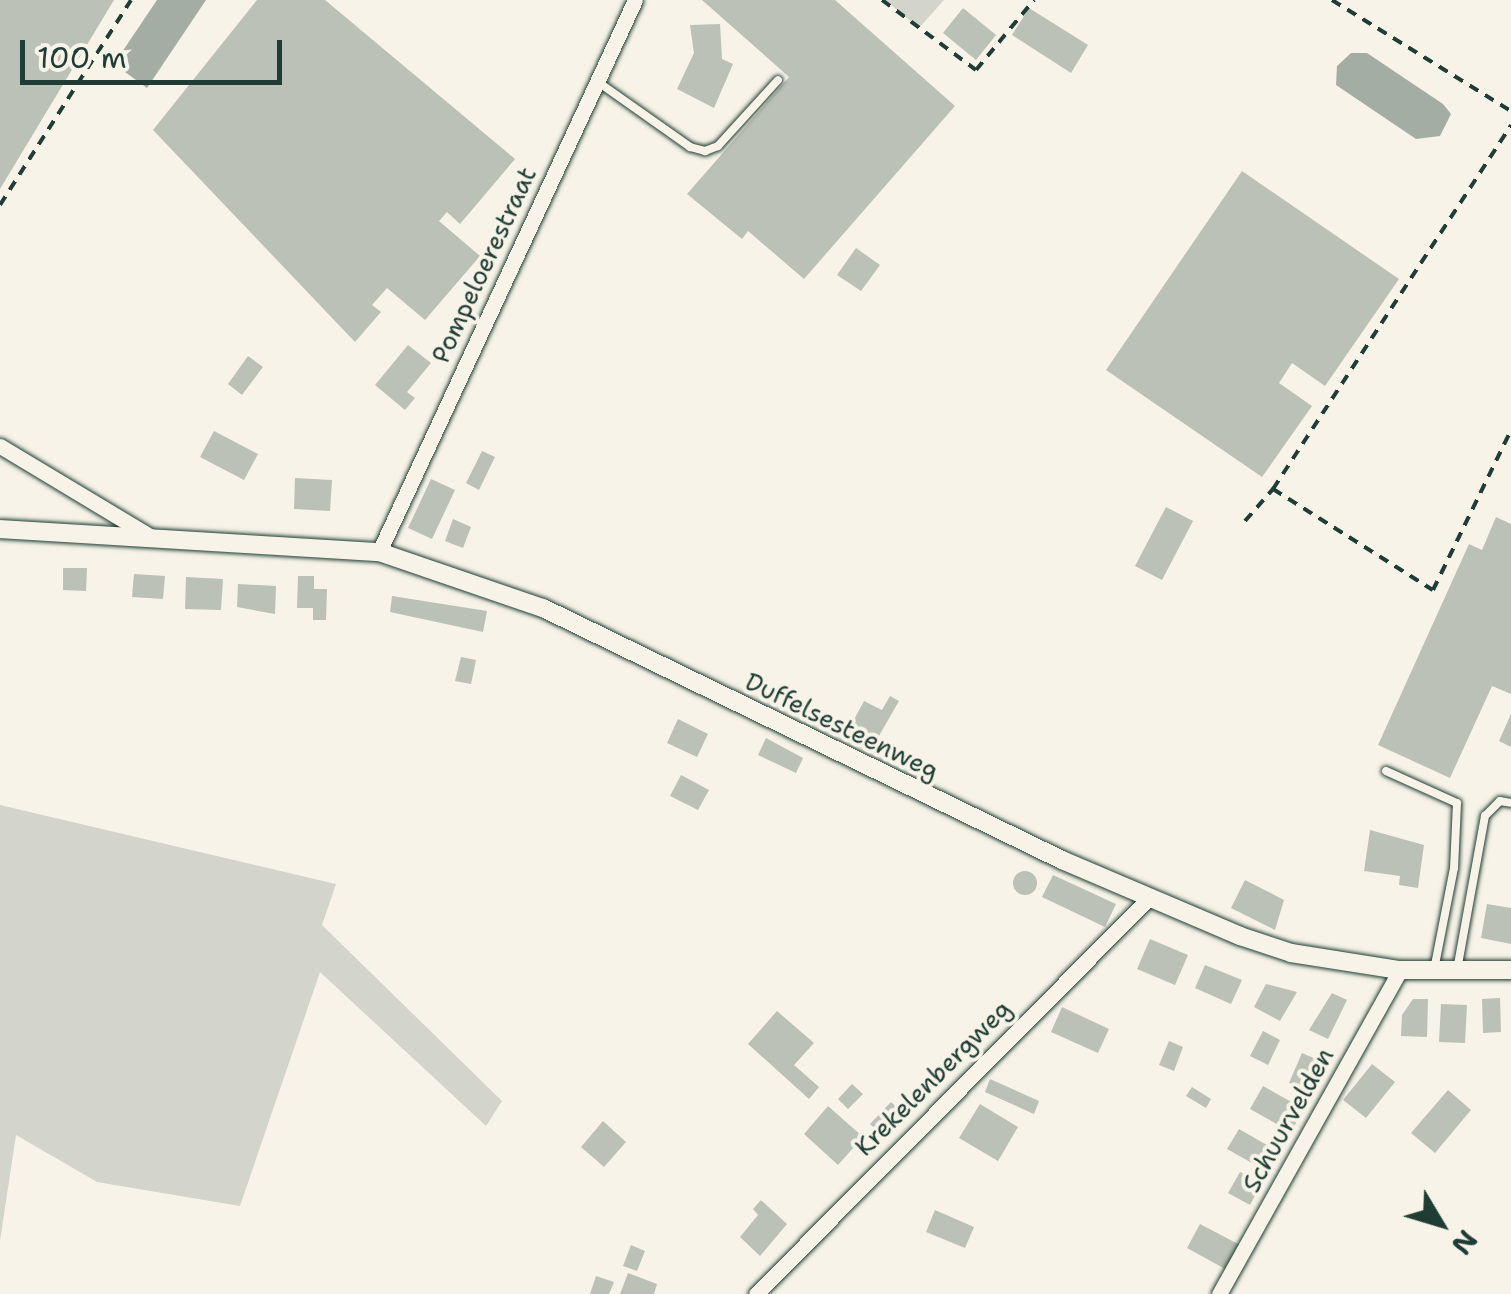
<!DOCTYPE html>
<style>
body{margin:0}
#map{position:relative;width:1511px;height:1294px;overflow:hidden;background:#f7f3e8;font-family:"Shantell Sans",sans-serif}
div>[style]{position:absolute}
.green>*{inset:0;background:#d3d5ca}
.water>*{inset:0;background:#a4ada3}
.building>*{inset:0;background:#bbc1b6}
.round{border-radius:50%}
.path>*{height:4px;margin-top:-2px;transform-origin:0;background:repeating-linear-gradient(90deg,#1f3d34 0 10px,transparent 0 18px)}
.roads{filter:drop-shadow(0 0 2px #1f3d34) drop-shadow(0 0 2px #1f3d34)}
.service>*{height:8px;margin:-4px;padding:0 4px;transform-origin:4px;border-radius:4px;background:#f7f3e8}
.minor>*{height:15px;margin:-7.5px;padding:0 7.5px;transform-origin:7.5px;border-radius:7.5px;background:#f7f3e8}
.tertiary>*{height:18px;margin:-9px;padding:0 9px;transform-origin:9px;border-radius:9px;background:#f7f3e8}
span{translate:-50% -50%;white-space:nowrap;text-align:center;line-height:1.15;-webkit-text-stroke:8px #f7f3e8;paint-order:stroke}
.street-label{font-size:25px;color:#1f3d34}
.north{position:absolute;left:1391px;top:1174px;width:100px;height:100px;-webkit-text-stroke:8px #f7f3e8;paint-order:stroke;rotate:128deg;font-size:28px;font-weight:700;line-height:40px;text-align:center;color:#1f3d34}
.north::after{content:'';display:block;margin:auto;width:35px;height:45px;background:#1f3d34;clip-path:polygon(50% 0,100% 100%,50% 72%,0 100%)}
.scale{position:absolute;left:20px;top:40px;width:262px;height:45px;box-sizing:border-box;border:5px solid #1f3d34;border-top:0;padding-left:12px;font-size:30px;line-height:35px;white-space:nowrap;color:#1f3d34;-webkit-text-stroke:8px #f7f3e8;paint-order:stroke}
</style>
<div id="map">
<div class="green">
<div style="clip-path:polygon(885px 0,944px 0,919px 28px)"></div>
<div style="clip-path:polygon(0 805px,336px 884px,322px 925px,502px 1101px,486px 1126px,320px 972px,240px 1206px,97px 1182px,16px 1135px,0 1241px)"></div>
</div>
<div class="water">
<div style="clip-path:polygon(157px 0,206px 0,147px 88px,114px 64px)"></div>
<div style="clip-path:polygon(1351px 53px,1367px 53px,1443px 104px,1451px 114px,1440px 136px,1416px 139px,1336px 85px,1337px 66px)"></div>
</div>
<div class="building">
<div style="clip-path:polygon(0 0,114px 0,0 189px)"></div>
<div style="clip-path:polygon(257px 0,325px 0,515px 159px,460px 224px,447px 212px,439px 221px,480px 256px,425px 320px,387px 288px,372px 305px,381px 312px,355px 342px,153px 130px)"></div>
<div style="clip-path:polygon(702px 0,835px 0,955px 106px,804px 279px,748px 231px,742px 239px,687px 194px,789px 77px)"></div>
<div style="clip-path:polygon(963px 8px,996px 35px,976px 60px,943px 33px)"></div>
<div style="clip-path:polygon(1029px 8px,1088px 45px,1071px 73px,1012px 35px)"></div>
<div style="clip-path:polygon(720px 24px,722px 59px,733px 64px,714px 108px,677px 89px,694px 53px,690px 25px)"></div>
<div style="clip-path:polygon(1242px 171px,1399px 279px,1325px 386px,1292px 363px,1279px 383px,1312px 406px,1262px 477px,1106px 370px)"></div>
<div style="clip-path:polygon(856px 248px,880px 265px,861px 291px,837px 275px)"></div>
<div style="clip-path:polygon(408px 345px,431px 363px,407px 392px,415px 398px,405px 410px,375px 385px)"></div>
<div style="clip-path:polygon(248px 356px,263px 367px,242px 395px,228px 384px)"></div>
<div style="clip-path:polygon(214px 431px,258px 454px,244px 480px,200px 457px)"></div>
<div style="clip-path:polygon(482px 451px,495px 457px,479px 490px,466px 483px)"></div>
<div style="clip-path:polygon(295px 478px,332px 480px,330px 511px,294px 509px)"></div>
<div style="clip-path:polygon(431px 479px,455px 490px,432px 539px,408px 528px)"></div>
<div style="clip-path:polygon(1166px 507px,1193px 521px,1162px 580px,1135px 566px)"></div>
<div style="clip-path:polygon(1496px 517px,1511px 524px,1511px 694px,1492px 686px,1450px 778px,1378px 745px,1469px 544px,1482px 550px)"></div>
<div style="clip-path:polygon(453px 519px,471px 527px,463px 548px,445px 541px)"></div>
<div style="clip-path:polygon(63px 568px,87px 568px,86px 591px,63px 590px)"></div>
<div style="clip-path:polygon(134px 574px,165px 576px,163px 599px,132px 597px)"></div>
<div style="clip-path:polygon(298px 576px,314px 576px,314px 589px,327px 589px,326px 620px,313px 620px,313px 608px,297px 608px)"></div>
<div style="clip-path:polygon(186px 577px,223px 579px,221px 610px,185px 609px)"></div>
<div style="clip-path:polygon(238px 584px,276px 586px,275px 614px,237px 607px)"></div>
<div style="clip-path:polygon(392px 596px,487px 611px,483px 632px,390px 612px)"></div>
<div style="clip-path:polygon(461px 657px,476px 660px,471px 684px,455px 681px)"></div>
<div style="clip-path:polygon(890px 696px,899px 701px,876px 741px,850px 727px,864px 701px,882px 710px)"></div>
<div style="clip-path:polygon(1511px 714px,1511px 747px,1499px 741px)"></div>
<div style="clip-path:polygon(678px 719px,708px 734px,697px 757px,667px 743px)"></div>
<div style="clip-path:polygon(766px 738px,803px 758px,796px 773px,758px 755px)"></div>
<div style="clip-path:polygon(681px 775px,709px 790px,698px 810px,670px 796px)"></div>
<div style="clip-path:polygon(1370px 830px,1424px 845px,1418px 888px,1399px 885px,1400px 876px,1364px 871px)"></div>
<div class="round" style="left:1013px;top:871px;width:24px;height:24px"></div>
<div style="clip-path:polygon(1053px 875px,1116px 904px,1105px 927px,1042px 897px)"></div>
<div style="clip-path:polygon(1245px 880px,1284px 900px,1275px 930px,1231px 908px)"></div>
<div style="clip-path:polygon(1487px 904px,1511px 908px,1511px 944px,1481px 938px)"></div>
<div style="clip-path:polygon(1150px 939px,1188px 955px,1175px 985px,1137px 969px)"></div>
<div style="clip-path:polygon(1205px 965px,1242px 980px,1231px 1004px,1195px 988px)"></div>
<div style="clip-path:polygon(1266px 984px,1297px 992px,1280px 1021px,1254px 1007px)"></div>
<div style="clip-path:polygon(1332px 993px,1347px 1000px,1328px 1039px,1309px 1030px)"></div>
<div style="clip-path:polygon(1500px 998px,1501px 1032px,1483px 1033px,1482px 999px)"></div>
<div style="clip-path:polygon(1413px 999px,1428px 999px,1427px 1037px,1401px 1036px,1402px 1015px)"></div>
<div style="clip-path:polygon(1441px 1004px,1467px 1005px,1465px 1043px,1439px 1042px)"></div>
<div style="clip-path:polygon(1062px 1007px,1109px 1029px,1098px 1053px,1051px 1032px)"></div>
<div style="clip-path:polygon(777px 1011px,814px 1043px,794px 1065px,819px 1087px,809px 1099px,748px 1044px)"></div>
<div style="clip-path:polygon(1263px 1031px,1280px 1040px,1268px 1065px,1250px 1056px)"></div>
<div style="clip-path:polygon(1169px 1041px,1183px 1047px,1174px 1071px,1159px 1065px)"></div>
<div style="clip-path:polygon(1302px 1053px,1323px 1062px,1310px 1092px,1289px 1083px)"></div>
<div style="clip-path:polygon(1372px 1064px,1395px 1082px,1366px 1118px,1343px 1100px)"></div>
<div style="clip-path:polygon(990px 1079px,1039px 1101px,1034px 1114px,985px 1092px)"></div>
<div style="clip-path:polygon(852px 1084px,863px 1094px,848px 1109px,838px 1099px)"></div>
<div style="clip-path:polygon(1263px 1086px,1304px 1109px,1291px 1132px,1250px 1109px)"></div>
<div style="clip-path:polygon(1192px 1087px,1211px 1099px,1206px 1108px,1186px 1096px)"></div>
<div style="clip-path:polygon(1448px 1090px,1471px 1110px,1435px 1153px,1411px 1133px)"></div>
<div style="clip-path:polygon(891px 1102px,906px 1116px,885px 1138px,870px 1124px)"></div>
<div style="clip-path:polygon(980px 1104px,1018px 1127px,998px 1161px,959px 1138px)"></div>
<div style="clip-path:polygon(828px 1106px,863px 1137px,838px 1165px,804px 1134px)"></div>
<div style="clip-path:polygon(603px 1121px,626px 1142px,604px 1167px,581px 1147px)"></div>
<div style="clip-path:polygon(1239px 1129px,1272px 1148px,1261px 1168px,1227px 1149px)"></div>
<div style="clip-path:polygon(1240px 1172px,1262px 1183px,1250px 1205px,1228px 1193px)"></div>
<div style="clip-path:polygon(761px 1200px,787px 1224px,760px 1256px,740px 1237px,758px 1215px,753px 1209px)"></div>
<div style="clip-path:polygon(935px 1210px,974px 1227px,965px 1248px,926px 1232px)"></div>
<div style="clip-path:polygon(1200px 1224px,1240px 1245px,1227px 1270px,1187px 1248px)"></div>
<div style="clip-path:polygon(631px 1245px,645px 1251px,637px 1271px,623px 1266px)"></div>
<div style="clip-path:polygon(628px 1273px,657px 1284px,654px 1294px,620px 1294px)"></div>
<div style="clip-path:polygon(596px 1276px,614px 1282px,609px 1294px,590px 1294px)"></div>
</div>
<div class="path">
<div style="left:882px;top:0;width:117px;rotate:36.7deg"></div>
<div style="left:976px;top:70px;width:91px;rotate:-50.4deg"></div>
<div style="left:1332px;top:0;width:211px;rotate:31.8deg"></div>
<div style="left:0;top:205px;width:243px;rotate:-57.4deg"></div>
<div style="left:1273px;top:489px;width:189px;rotate:32.3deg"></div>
<div style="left:1433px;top:590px;width:178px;rotate:-64deg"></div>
<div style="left:1245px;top:521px;width:43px;rotate:-48.8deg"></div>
<div style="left:1273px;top:489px;width:435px;rotate:-56.8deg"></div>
</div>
<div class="roads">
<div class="service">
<div style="left:598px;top:82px;width:113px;rotate:35.2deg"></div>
<div style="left:690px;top:147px;width:16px;rotate:15deg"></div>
<div style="left:705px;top:151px;width:14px;rotate:-21deg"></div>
<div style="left:718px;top:146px;width:89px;rotate:-47.7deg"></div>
<div style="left:1386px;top:771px;width:78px;rotate:24.3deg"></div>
<div style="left:1457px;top:803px;width:65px;rotate:92.6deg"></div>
<div style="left:1454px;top:868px;width:104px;rotate:101.1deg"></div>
<div style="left:1457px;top:970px;width:157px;rotate:-79.7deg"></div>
<div style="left:1485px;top:816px;width:21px;rotate:-45deg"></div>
<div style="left:1500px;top:801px;width:11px;rotate:10deg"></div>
</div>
<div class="minor">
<div style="left:0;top:446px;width:173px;rotate:31deg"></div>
<div style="left:379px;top:552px;width:608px;rotate:-65.12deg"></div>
<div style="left:756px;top:1294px;width:556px;rotate:-45.22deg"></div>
<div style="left:1219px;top:1294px;width:371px;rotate:-60.8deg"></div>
</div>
<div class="tertiary">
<div style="left:0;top:529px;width:380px;rotate:3.5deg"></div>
<div style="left:379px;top:552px;width:173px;rotate:18.9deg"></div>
<div style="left:543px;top:608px;width:577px;rotate:25.9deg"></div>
<div style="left:1062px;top:860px;width:194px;rotate:23.1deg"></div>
<div style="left:1240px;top:936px;width:54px;rotate:18.4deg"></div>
<div style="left:1291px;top:953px;width:110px;rotate:8.9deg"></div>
<div style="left:1400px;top:970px;width:111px"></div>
</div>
</div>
<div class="street-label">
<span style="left:484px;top:265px;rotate:-65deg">Pompeloerestraat</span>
<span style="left:842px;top:726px;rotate:26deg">Duffelsesteenweg</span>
<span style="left:933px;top:1078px;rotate:-45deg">Krekelenbergweg</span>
<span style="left:1288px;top:1120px;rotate:-61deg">Schuurvelden</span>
</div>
<div class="north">N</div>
<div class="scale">100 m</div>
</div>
